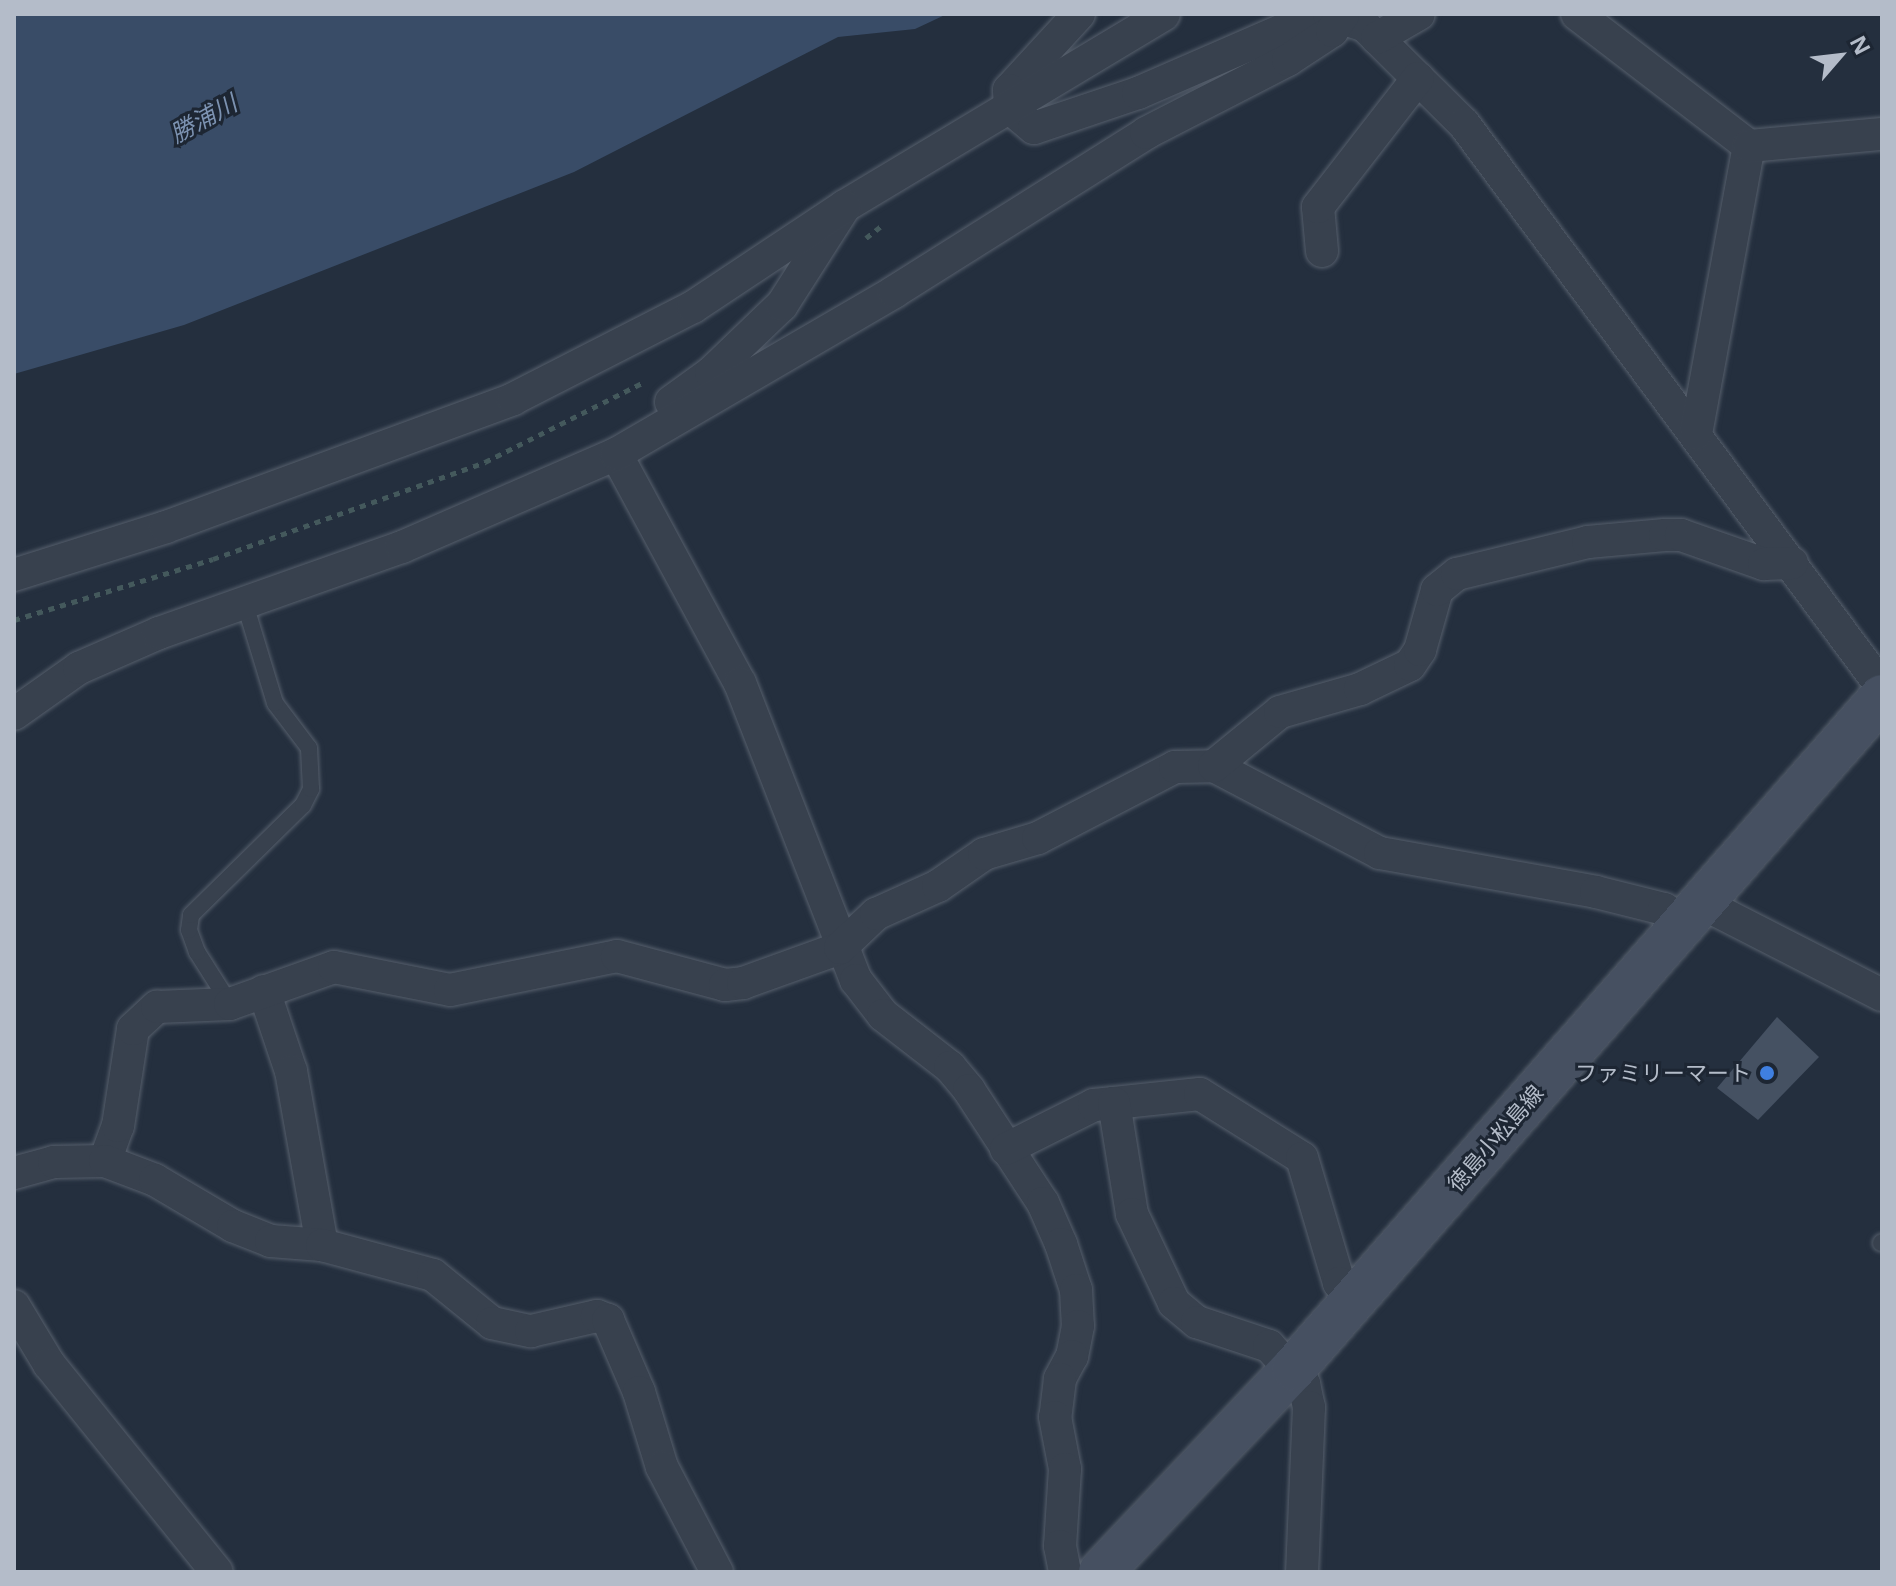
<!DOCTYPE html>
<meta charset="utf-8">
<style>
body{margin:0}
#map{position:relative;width:1896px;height:1586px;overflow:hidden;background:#242f3e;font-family:"Noto Sans","Noto Sans JP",sans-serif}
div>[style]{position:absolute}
.water>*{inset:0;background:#394c67}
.building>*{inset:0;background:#455162}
.path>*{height:5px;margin-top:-2.5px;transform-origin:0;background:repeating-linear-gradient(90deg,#44595c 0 6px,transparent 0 12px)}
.roads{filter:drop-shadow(0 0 2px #565f6c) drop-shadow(0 0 2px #565f6c)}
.service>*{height:16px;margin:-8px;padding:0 8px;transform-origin:8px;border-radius:8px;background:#38414e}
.minor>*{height:32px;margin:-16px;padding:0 16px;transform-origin:16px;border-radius:16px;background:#38414e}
.secondary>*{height:44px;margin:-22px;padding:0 22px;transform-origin:22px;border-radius:22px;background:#465061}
.dots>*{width:22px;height:22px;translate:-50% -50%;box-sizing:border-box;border:4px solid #1d2633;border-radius:50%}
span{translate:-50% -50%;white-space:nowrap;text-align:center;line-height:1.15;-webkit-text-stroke:6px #1d2633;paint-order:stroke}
.poi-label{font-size:22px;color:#b4bcc9}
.right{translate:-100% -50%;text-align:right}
.street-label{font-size:22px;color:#b4bcc9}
.water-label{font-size:24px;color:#7c92b1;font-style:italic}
.frame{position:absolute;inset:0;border:16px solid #b4bcc9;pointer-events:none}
.north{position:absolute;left:1800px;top:16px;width:80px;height:80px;-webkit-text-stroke:6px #1d2633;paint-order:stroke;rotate:62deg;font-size:22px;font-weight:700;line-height:32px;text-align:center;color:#b4bcc9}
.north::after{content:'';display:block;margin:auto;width:28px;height:36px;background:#b4bcc9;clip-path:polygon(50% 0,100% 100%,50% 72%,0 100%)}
</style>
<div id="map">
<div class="water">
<div style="clip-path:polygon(14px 14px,947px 14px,915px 29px,838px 37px,574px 172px,184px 325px,14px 374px)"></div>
</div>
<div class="building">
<div style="clip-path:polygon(1777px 1017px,1819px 1057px,1758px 1120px,1717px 1088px)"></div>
</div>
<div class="path">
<div style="left:866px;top:238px;width:23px;rotate:-38deg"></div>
<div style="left:14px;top:620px;width:208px;rotate:-17deg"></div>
<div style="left:213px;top:559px;width:289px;rotate:-19.6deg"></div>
<div style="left:485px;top:462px;width:178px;rotate:-26.7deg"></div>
</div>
<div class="roads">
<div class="service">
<div style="left:230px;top:1004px;width:62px;rotate:-122.4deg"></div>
<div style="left:197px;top:952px;width:23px;rotate:-110deg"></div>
<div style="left:189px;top:930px;width:15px;rotate:-82deg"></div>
<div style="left:191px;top:915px;width:157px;rotate:-44.5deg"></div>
<div style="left:303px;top:805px;width:18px;rotate:-63deg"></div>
<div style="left:311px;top:789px;width:41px;rotate:-92.8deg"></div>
<div style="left:309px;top:748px;width:56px;rotate:-127.1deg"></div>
<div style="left:275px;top:703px;width:103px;rotate:-106.9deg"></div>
<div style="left:1881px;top:1243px;width:1px;rotate:-45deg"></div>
</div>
<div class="minor">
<div style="left:1079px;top:14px;width:103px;rotate:132.6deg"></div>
<div style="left:1009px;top:90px;width:18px;rotate:87deg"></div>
<div style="left:1010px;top:108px;width:31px;rotate:40deg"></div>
<div style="left:1034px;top:128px;width:110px;rotate:-18.6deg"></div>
<div style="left:1138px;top:93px;width:198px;rotate:-23.5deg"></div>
<div style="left:1329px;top:14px;width:38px;rotate:18deg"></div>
<div style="left:1365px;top:26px;width:139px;rotate:44.7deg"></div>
<div style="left:1464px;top:124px;width:701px;rotate:53.41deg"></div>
<div style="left:1577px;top:14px;width:217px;rotate:37.5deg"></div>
<div style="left:1377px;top:38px;width:48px;rotate:-29.7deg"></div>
<div style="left:1322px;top:251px;width:44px;rotate:-95.2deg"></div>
<div style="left:1318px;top:207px;width:163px;rotate:-52.2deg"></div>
<div style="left:671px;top:402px;width:49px;rotate:-35.9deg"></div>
<div style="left:711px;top:373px;width:98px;rotate:-43.8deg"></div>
<div style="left:782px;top:305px;width:117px;rotate:-57.5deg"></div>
<div style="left:845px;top:206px;width:372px;rotate:-31deg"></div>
<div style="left:1696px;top:434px;width:293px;rotate:-79.6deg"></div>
<div style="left:1749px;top:146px;width:134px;rotate:-5.2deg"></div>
<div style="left:616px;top:454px;width:260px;rotate:61.6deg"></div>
<div style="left:740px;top:683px;width:319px;rotate:68.7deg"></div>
<div style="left:856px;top:980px;width:44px;rotate:52.4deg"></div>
<div style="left:883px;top:1015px;width:85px;rotate:37.8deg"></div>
<div style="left:950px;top:1067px;width:30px;rotate:50deg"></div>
<div style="left:969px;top:1090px;width:135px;rotate:56.8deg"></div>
<div style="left:1043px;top:1203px;width:45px;rotate:66.3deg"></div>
<div style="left:1061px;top:1244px;width:48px;rotate:71.9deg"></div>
<div style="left:1076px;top:1290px;width:36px;rotate:87deg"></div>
<div style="left:1078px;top:1326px;width:31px;rotate:101deg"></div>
<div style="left:1072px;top:1356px;width:26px;rotate:118deg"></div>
<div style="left:1060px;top:1379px;width:38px;rotate:97deg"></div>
<div style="left:1055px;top:1417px;width:53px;rotate:79.1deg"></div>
<div style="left:1065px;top:1469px;width:77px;rotate:93.7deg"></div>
<div style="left:1060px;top:1546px;width:26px;rotate:79deg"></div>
<div style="left:14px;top:575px;width:159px;rotate:-17.5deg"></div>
<div style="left:166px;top:527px;width:370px;rotate:-20.2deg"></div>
<div style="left:513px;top:399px;width:202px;rotate:-27.1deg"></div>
<div style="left:693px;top:307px;width:182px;rotate:-33.6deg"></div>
<div style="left:14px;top:714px;width:80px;rotate:-35.3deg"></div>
<div style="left:79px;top:668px;width:87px;rotate:-23.6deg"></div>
<div style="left:159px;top:633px;width:258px;rotate:-19.5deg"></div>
<div style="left:402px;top:547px;width:233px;rotate:-23.5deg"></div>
<div style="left:616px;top:454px;width:322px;rotate:-30.2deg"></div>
<div style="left:894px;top:292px;width:298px;rotate:-32.2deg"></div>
<div style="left:1146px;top:133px;width:160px;rotate:-27.2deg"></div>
<div style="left:1288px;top:60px;width:53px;rotate:-33.4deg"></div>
<div style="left:1332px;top:31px;width:19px;rotate:-55deg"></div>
<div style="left:1214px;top:766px;width:187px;rotate:27.7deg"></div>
<div style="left:1380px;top:853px;width:219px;rotate:10.2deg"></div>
<div style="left:1596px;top:892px;width:70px;rotate:14deg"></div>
<div style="left:1664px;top:909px;width:23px;rotate:31deg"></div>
<div style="left:1700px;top:902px;width:204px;rotate:27.1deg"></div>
<div style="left:264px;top:991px;width:84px;rotate:71.4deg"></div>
<div style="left:291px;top:1071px;width:177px;rotate:79.9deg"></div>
<div style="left:1114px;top:1103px;width:86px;rotate:-6deg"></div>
<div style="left:1200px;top:1094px;width:120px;rotate:32.1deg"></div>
<div style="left:1302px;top:1158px;width:130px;rotate:73.5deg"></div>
<div style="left:1339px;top:1283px;width:23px;rotate:52deg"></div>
<div style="left:1006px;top:1149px;width:98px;rotate:-26.6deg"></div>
<div style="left:1094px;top:1105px;width:20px;rotate:-6deg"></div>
<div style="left:1114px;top:1103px;width:112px;rotate:80.8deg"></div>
<div style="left:1132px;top:1214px;width:98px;rotate:64.7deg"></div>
<div style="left:1174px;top:1303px;width:30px;rotate:40deg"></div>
<div style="left:1197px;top:1322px;width:76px;rotate:18.4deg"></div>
<div style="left:1269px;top:1346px;width:52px;rotate:47.4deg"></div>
<div style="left:1304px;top:1384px;width:24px;rotate:78deg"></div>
<div style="left:1309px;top:1407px;width:165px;rotate:92.4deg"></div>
<div style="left:105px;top:1161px;width:37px;rotate:-70deg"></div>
<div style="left:118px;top:1126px;width:98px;rotate:-81.2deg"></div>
<div style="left:133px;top:1029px;width:33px;rotate:-43deg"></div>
<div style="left:157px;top:1007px;width:73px;rotate:-2.4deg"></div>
<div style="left:230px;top:1004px;width:110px;rotate:-19.6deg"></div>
<div style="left:334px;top:967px;width:118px;rotate:11.2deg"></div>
<div style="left:450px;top:990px;width:170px;rotate:-11.5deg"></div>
<div style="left:617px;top:956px;width:112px;rotate:15deg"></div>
<div style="left:725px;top:985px;width:18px;rotate:-6deg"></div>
<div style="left:743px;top:983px;width:103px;rotate:-19.8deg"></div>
<div style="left:840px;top:948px;width:50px;rotate:-43.4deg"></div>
<div style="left:876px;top:914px;width:68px;rotate:-24.3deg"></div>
<div style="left:938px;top:886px;width:56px;rotate:-34.8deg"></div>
<div style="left:984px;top:854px;width:56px;rotate:-16.5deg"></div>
<div style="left:1038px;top:838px;width:154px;rotate:-27.4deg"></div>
<div style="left:1175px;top:767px;width:39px;rotate:-1deg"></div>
<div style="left:1214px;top:766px;width:85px;rotate:-39.3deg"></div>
<div style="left:1280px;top:712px;width:83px;rotate:-16deg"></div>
<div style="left:1360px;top:689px;width:55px;rotate:-25.6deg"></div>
<div style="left:1410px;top:665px;width:18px;rotate:-56deg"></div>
<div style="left:1420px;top:650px;width:62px;rotate:-74.2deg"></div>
<div style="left:1437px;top:590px;width:26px;rotate:-39deg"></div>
<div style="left:1457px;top:574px;width:135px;rotate:-13.7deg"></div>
<div style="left:1588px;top:542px;width:77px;rotate:-5.2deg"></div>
<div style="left:1665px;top:535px;width:16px"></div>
<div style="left:1681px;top:535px;width:88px;rotate:19.3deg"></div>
<div style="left:1764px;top:564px;width:28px;rotate:-2deg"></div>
<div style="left:14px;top:1173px;width:41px;rotate:-15.4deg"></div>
<div style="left:54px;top:1162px;width:51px;rotate:-1.1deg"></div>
<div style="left:105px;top:1161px;width:53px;rotate:20.8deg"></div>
<div style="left:155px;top:1180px;width:91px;rotate:30.5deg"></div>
<div style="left:233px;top:1226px;width:41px;rotate:21.5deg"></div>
<div style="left:271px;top:1241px;width:51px;rotate:4.5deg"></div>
<div style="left:322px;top:1245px;width:115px;rotate:15.1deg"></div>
<div style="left:433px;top:1275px;width:76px;rotate:39.1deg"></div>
<div style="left:492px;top:1323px;width:40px;rotate:12deg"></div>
<div style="left:531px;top:1331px;width:68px;rotate:-12.8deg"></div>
<div style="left:597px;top:1316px;width:12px;rotate:20deg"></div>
<div style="left:608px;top:1320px;width:78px;rotate:66.7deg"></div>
<div style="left:639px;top:1392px;width:78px;rotate:73deg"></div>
<div style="left:662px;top:1467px;width:119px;rotate:62.4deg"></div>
<div style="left:14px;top:1306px;width:68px;rotate:58.9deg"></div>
<div style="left:49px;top:1364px;width:267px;rotate:51.1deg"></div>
</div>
<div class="secondary">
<div style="left:1101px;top:1572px;width:281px;rotate:-46.6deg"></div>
<div style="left:1294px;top:1368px;width:892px;rotate:-48.77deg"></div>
</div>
</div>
<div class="dots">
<div style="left:1767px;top:1073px;background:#3f7fe0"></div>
</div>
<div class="poi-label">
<span class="right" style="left:1751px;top:1073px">ファミリーマート</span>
</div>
<div class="street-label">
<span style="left:1495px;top:1138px;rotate:-49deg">徳島小松島線</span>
</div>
<div class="water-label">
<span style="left:203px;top:118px;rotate:-29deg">勝浦川</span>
</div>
<div class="frame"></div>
<div class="north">N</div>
</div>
